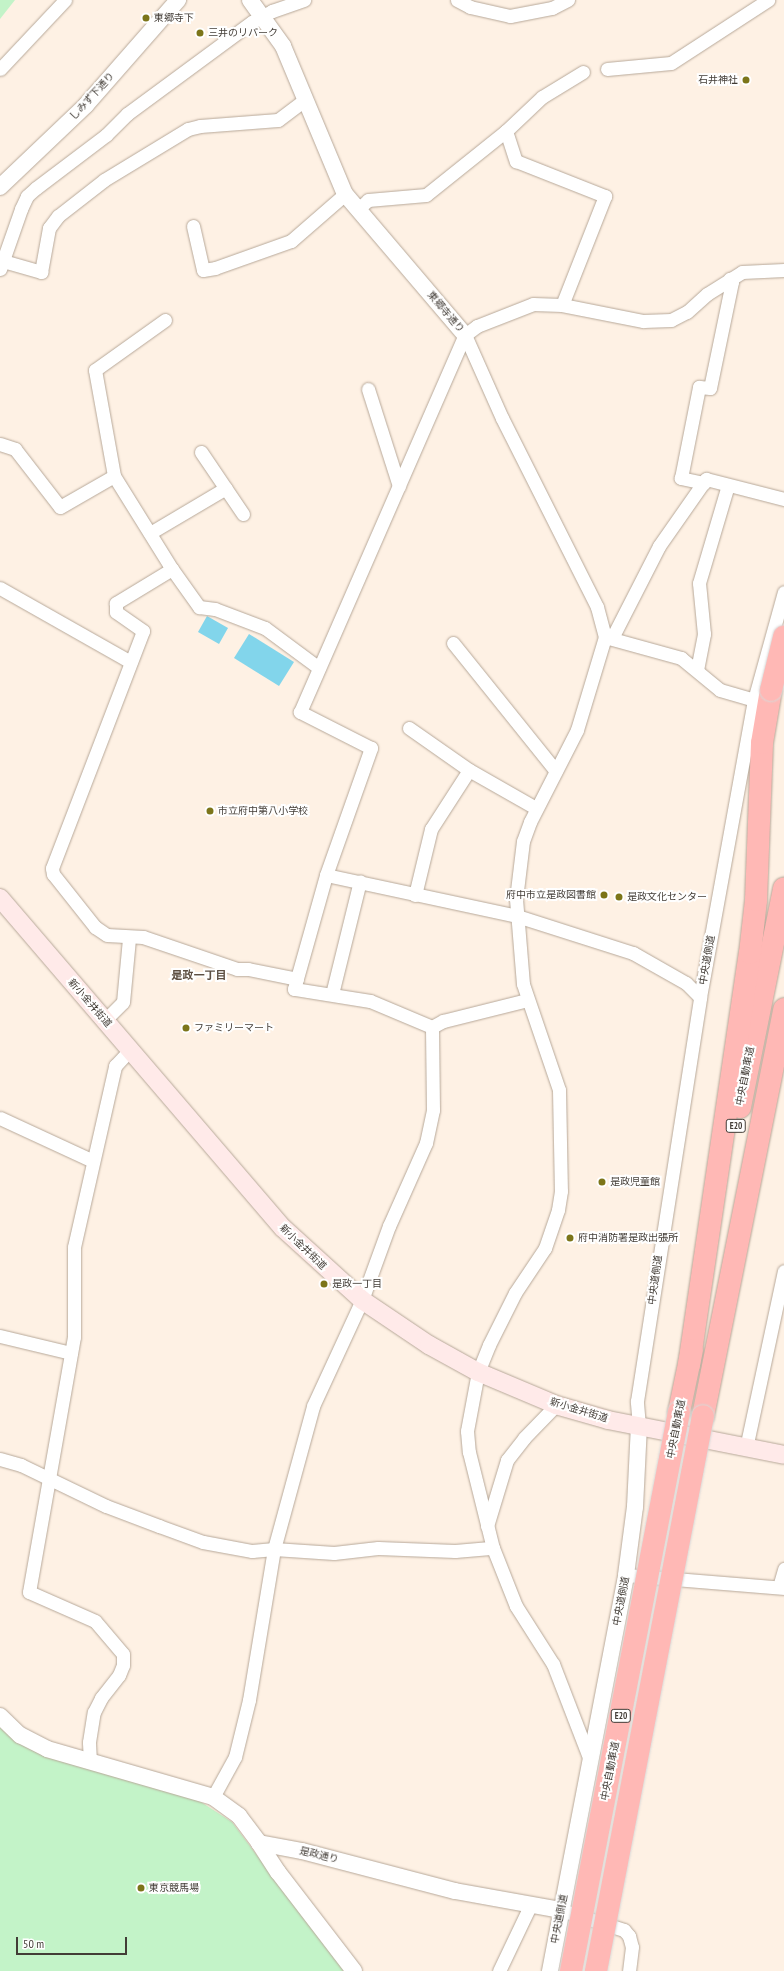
<!DOCTYPE html>
<meta charset="utf-8">
<style>
body{margin:0}
#map{position:relative;width:784px;height:1971px;overflow:hidden;background:#fef1e4;font-family:"PT Sans Narrow","Noto Sans JP",sans-serif}
div>[style]{position:absolute}
.green>*{inset:0;background:#c3f3c8}
.water>*{inset:0;background:#82d5eb}
.roads{filter:drop-shadow(0 0 1px #b7a899) drop-shadow(0 0 1px #b7a899)}
.minor>*{height:13px;margin:-6.5px;padding:0 6.5px;transform-origin:6.5px;border-radius:6.5px;background:#fff}
.tertiary>*{height:16px;margin:-8px;padding:0 8px;transform-origin:8px;border-radius:8px;background:#fff}
.secondary>*{height:18px;margin:-9px;padding:0 9px;transform-origin:9px;border-radius:9px;background:#ffeae9}
.motorway>*{height:22px;margin:-11px;padding:0 11px;transform-origin:11px;border-radius:11px;background:#ffb8b5}
.bridges{filter:drop-shadow(0 0 1px #d9d8d7) drop-shadow(0 0 1px #d9d8d7)}
.motorway-bridge>*{height:22px;margin:-11px;padding:0 11px;transform-origin:11px;border-radius:11px;background:#ffb8b5}
.dots>*{width:11px;height:11px;translate:-50% -50%;box-sizing:border-box;border:2px solid #fff;border-radius:50%}
span{translate:-50% -50%;white-space:nowrap;text-align:center;line-height:1.15;-webkit-text-stroke:4px #fff;paint-order:stroke}
.shield-label span{padding:1px 3px;background:#fff;border:1px solid;border-radius:3px;-webkit-text-stroke-width:0}
.shield-label{font-size:9px;color:#423c36;font-weight:700}
.poi-label{font-size:10px;color:#423c36}
.left{translate:0 -50%;text-align:left}
.right{translate:-100% -50%;text-align:right}
.street-label{font-size:10px;color:#423c36}
.neighbourhood-label{font-size:11px;color:#5d4f42;font-weight:700}
.scale{position:absolute;left:16px;top:1937px;width:111px;height:18px;box-sizing:border-box;border:2px solid #423c36;border-top:0;padding-left:5px;font-size:12px;line-height:14px;white-space:nowrap;color:#423c36;-webkit-text-stroke:3px #fff;paint-order:stroke}
</style>
<div id="map">
<div class="green">
<div style="clip-path:polygon(0 0,15px 0,0 19px)"></div>
<div style="clip-path:polygon(0 1727px,48px 1757px,198px 1800px,232px 1822px,344px 1971px,0 1971px)"></div>
</div>
<div class="water">
<div style="clip-path:polygon(207px 616px,228px 628px,219px 644px,198px 632px)"></div>
<div style="clip-path:polygon(249px 634px,294px 662px,279px 686px,234px 658px)"></div>
</div>
<div class="roads">
<div class="minor">
<div style="left:457px;top:0;width:15px;rotate:28deg"></div>
<div style="left:470px;top:7px;width:41px;rotate:12.7deg"></div>
<div style="left:510px;top:16px;width:43px;rotate:-10.8deg"></div>
<div style="left:552px;top:8px;width:18px;rotate:-27deg"></div>
<div style="left:0;top:69px;width:95px;rotate:-46.7deg"></div>
<div style="left:607px;top:69px;width:64px;rotate:-5.4deg"></div>
<div style="left:671px;top:63px;width:116px;rotate:-33deg"></div>
<div style="left:506px;top:131px;width:32px;rotate:72deg"></div>
<div style="left:516px;top:161px;width:96px;rotate:21.5deg"></div>
<div style="left:605px;top:196px;width:117px;rotate:111.5deg"></div>
<div style="left:357px;top:210px;width:15px;rotate:-42deg"></div>
<div style="left:368px;top:200px;width:58px;rotate:-4.9deg"></div>
<div style="left:426px;top:195px;width:102px;rotate:-38.7deg"></div>
<div style="left:506px;top:131px;width:50px;rotate:-43.4deg"></div>
<div style="left:542px;top:97px;width:48px;rotate:-31.4deg"></div>
<div style="left:193px;top:226px;width:45px;rotate:77.2deg"></div>
<div style="left:203px;top:270px;width:12px;rotate:-9deg"></div>
<div style="left:215px;top:268px;width:81px;rotate:-19.6deg"></div>
<div style="left:291px;top:241px;width:72px;rotate:-41deg"></div>
<div style="left:3px;top:261px;width:40px;rotate:16deg"></div>
<div style="left:41px;top:272px;width:45px;rotate:-79.7deg"></div>
<div style="left:49px;top:228px;width:15px;rotate:-53deg"></div>
<div style="left:58px;top:216px;width:58px;rotate:-38deg"></div>
<div style="left:104px;top:180px;width:98px;rotate:-31.3deg"></div>
<div style="left:188px;top:129px;width:12px;rotate:-14deg"></div>
<div style="left:200px;top:126px;width:78px;rotate:-4.4deg"></div>
<div style="left:278px;top:120px;width:34px;rotate:-37deg"></div>
<div style="left:0;top:269px;width:64px;rotate:-70.7deg"></div>
<div style="left:21px;top:209px;width:14px;rotate:-65deg"></div>
<div style="left:27px;top:196px;width:12px;rotate:-42deg"></div>
<div style="left:36px;top:188px;width:88px;rotate:-37.1deg"></div>
<div style="left:106px;top:135px;width:30px;rotate:-45deg"></div>
<div style="left:127px;top:114px;width:155px;rotate:-36.4deg"></div>
<div style="left:252px;top:22px;width:23px;rotate:-29deg"></div>
<div style="left:272px;top:11px;width:34px;rotate:-19deg"></div>
<div style="left:165px;top:320px;width:86px;rotate:144.5deg"></div>
<div style="left:95px;top:370px;width:108px;rotate:79.8deg"></div>
<div style="left:114px;top:476px;width:110px;rotate:58.1deg"></div>
<div style="left:172px;top:569px;width:47px;rotate:54.6deg"></div>
<div style="left:199px;top:607px;width:16px;rotate:7deg"></div>
<div style="left:215px;top:609px;width:53px;rotate:20.8deg"></div>
<div style="left:265px;top:628px;width:67px;rotate:36.5deg"></div>
<div style="left:465px;top:335px;width:91px;rotate:66deg"></div>
<div style="left:502px;top:418px;width:212px;rotate:63.3deg"></div>
<div style="left:597px;top:607px;width:31px;rotate:75deg"></div>
<div style="left:605px;top:637px;width:97px;rotate:106.8deg"></div>
<div style="left:577px;top:730px;width:103px;rotate:117.1deg"></div>
<div style="left:530px;top:822px;width:20px;rotate:110deg"></div>
<div style="left:523px;top:841px;width:58px;rotate:96.9deg"></div>
<div style="left:516px;top:899px;width:85px;rotate:85.3deg"></div>
<div style="left:523px;top:984px;width:112px;rotate:71.2deg"></div>
<div style="left:559px;top:1090px;width:101px;rotate:88.9deg"></div>
<div style="left:561px;top:1191px;width:19px;rotate:99deg"></div>
<div style="left:558px;top:1210px;width:40px;rotate:108.9deg"></div>
<div style="left:545px;top:1248px;width:54px;rotate:123.7deg"></div>
<div style="left:515px;top:1293px;width:58px;rotate:116.6deg"></div>
<div style="left:489px;top:1345px;width:29px;rotate:112deg"></div>
<div style="left:478px;top:1372px;width:60px;rotate:100.6deg"></div>
<div style="left:467px;top:1431px;width:21px;rotate:85deg"></div>
<div style="left:469px;top:1452px;width:99px;rotate:76deg"></div>
<div style="left:493px;top:1548px;width:62px;rotate:68.4deg"></div>
<div style="left:516px;top:1606px;width:69px;rotate:57.5deg"></div>
<div style="left:553px;top:1664px;width:103px;rotate:68.9deg"></div>
<div style="left:465px;top:335px;width:15px;rotate:-37deg"></div>
<div style="left:477px;top:326px;width:60px;rotate:-21.4deg"></div>
<div style="left:533px;top:304px;width:29px;rotate:2deg"></div>
<div style="left:562px;top:305px;width:83px;rotate:11.2deg"></div>
<div style="left:643px;top:321px;width:28px;rotate:-2deg"></div>
<div style="left:671px;top:320px;width:18px;rotate:-27deg"></div>
<div style="left:687px;top:312px;width:27px;rotate:-42deg"></div>
<div style="left:707px;top:294px;width:41px;rotate:-32.2deg"></div>
<div style="left:742px;top:272px;width:42px;rotate:-2.7deg"></div>
<div style="left:368px;top:389px;width:102px;rotate:72.3deg"></div>
<div style="left:0;top:444px;width:16px;rotate:18deg"></div>
<div style="left:15px;top:449px;width:73px;rotate:52.2deg"></div>
<div style="left:60px;top:507px;width:62px;rotate:-29.9deg"></div>
<div style="left:201px;top:452px;width:75px;rotate:55.9deg"></div>
<div style="left:704px;top:483px;width:24px;rotate:-168deg"></div>
<div style="left:681px;top:478px;width:93px;rotate:-78.8deg"></div>
<div style="left:699px;top:387px;width:11px;rotate:5deg"></div>
<div style="left:710px;top:388px;width:108px;rotate:-78.3deg"></div>
<div style="left:732px;top:282px;width:4px;rotate:-124deg"></div>
<div style="left:150px;top:533px;width:88px;rotate:-30.6deg"></div>
<div style="left:172px;top:569px;width:66px;rotate:148.7deg"></div>
<div style="left:116px;top:603px;width:9px;rotate:90deg"></div>
<div style="left:116px;top:612px;width:33px;rotate:35deg"></div>
<div style="left:143px;top:631px;width:254px;rotate:111deg"></div>
<div style="left:52px;top:868px;width:6px;rotate:81deg"></div>
<div style="left:53px;top:874px;width:68px;rotate:51.6deg"></div>
<div style="left:95px;top:927px;width:14px;rotate:34deg"></div>
<div style="left:107px;top:935px;width:36px;rotate:3deg"></div>
<div style="left:143px;top:937px;width:99px;rotate:18.8deg"></div>
<div style="left:237px;top:969px;width:11px"></div>
<div style="left:248px;top:969px;width:50px;rotate:11.5deg"></div>
<div style="left:0;top:588px;width:150px;rotate:29.5deg"></div>
<div style="left:605px;top:637px;width:79px;rotate:15.4deg"></div>
<div style="left:681px;top:658px;width:50px;rotate:39.4deg"></div>
<div style="left:720px;top:690px;width:35px;rotate:16deg"></div>
<div style="left:612px;top:638px;width:103px;rotate:-62.9deg"></div>
<div style="left:659px;top:546px;width:82px;rotate:-55deg"></div>
<div style="left:706px;top:479px;width:81px;rotate:14.4deg"></div>
<div style="left:453px;top:643px;width:164px;rotate:51.2deg"></div>
<div style="left:697px;top:670px;width:37px;rotate:-79deg"></div>
<div style="left:704px;top:634px;width:51px;rotate:-95.6deg"></div>
<div style="left:699px;top:583px;width:102px;rotate:-73.5deg"></div>
<div style="left:409px;top:728px;width:73px;rotate:35deg"></div>
<div style="left:326px;top:875px;width:195px;rotate:12.1deg"></div>
<div style="left:517px;top:916px;width:122px;rotate:17.7deg"></div>
<div style="left:633px;top:953px;width:61px;rotate:29.5deg"></div>
<div style="left:686px;top:983px;width:20px;rotate:45deg"></div>
<div style="left:415px;top:895px;width:68px;rotate:-76.4deg"></div>
<div style="left:431px;top:829px;width:70px;rotate:-57.2deg"></div>
<div style="left:469px;top:770px;width:77px;rotate:29.6deg"></div>
<div style="left:332px;top:994px;width:116px;rotate:-76.1deg"></div>
<div style="left:105px;top:1020px;width:25px;rotate:-45deg"></div>
<div style="left:123px;top:1002px;width:64px;rotate:-84.6deg"></div>
<div style="left:432px;top:1027px;width:67px;rotate:-157.2deg"></div>
<div style="left:370px;top:1001px;width:77px;rotate:-171deg"></div>
<div style="left:294px;top:989px;width:118px;rotate:-74.3deg"></div>
<div style="left:326px;top:875px;width:135px;rotate:-70.5deg"></div>
<div style="left:371px;top:748px;width:80px;rotate:-153.1deg"></div>
<div style="left:300px;top:712px;width:412px;rotate:-66.4deg"></div>
<div style="left:432px;top:1027px;width:13px;rotate:-29deg"></div>
<div style="left:443px;top:1021px;width:87px;rotate:-14deg"></div>
<div style="left:0;top:1118px;width:102px;rotate:24.8deg"></div>
<div style="left:0;top:1336px;width:73px;rotate:13.5deg"></div>
<div style="left:639px;top:1426px;width:25px;rotate:-95deg"></div>
<div style="left:637px;top:1401px;width:409px;rotate:-81.1deg"></div>
<div style="left:700px;top:997px;width:302px;rotate:-79.7deg"></div>
<div style="left:754px;top:700px;width:112px;rotate:-74.5deg"></div>
<div style="left:746px;top:1448px;width:181px;rotate:-77.9deg"></div>
<div style="left:0;top:1459px;width:22px;rotate:16deg"></div>
<div style="left:21px;top:1465px;width:94px;rotate:25.8deg"></div>
<div style="left:106px;top:1506px;width:57px;rotate:20.7deg"></div>
<div style="left:159px;top:1526px;width:47px;rotate:20deg"></div>
<div style="left:203px;top:1542px;width:50px;rotate:10.4deg"></div>
<div style="left:252px;top:1551px;width:22px;rotate:-5deg"></div>
<div style="left:274px;top:1549px;width:60px;rotate:3.8deg"></div>
<div style="left:334px;top:1553px;width:44px;rotate:-6.5deg"></div>
<div style="left:378px;top:1548px;width:77px;rotate:2.2deg"></div>
<div style="left:455px;top:1551px;width:38px;rotate:-5deg"></div>
<div style="left:487px;top:1526px;width:69px;rotate:-73.1deg"></div>
<div style="left:507px;top:1460px;width:28px;rotate:-52deg"></div>
<div style="left:524px;top:1438px;width:46px;rotate:-45.9deg"></div>
<div style="left:626px;top:1575px;width:159px;rotate:4.7deg"></div>
<div style="left:779px;top:1587px;width:19px;rotate:-74deg"></div>
<div style="left:90px;top:1762px;width:20px;rotate:-93deg"></div>
<div style="left:89px;top:1742px;width:30px;rotate:-81deg"></div>
<div style="left:94px;top:1712px;width:16px;rotate:-63deg"></div>
<div style="left:101px;top:1698px;width:29px;rotate:-52deg"></div>
<div style="left:119px;top:1675px;width:11px;rotate:-68deg"></div>
<div style="left:123px;top:1665px;width:11px;rotate:-90deg"></div>
<div style="left:123px;top:1654px;width:43px;rotate:-130.3deg"></div>
<div style="left:95px;top:1621px;width:72px;rotate:-156.3deg"></div>
<div style="left:29px;top:1592px;width:259px;rotate:-80deg"></div>
<div style="left:74px;top:1337px;width:90px;rotate:-90deg"></div>
<div style="left:74px;top:1247px;width:186px;rotate:-77.2deg"></div>
<div style="left:115px;top:1066px;width:22px;rotate:-47deg"></div>
<div style="left:213px;top:1797px;width:46px;rotate:-61.2deg"></div>
<div style="left:235px;top:1757px;width:59px;rotate:-76.2deg"></div>
<div style="left:249px;top:1700px;width:153px;rotate:-80.6deg"></div>
<div style="left:274px;top:1549px;width:148px;rotate:-74.7deg"></div>
<div style="left:313px;top:1406px;width:117px;rotate:-65.2deg"></div>
<div style="left:362px;top:1300px;width:79px;rotate:-70deg"></div>
<div style="left:389px;top:1226px;width:91px;rotate:-66deg"></div>
<div style="left:426px;top:1143px;width:34px;rotate:-78deg"></div>
<div style="left:433px;top:1110px;width:83px;rotate:-90.7deg"></div>
<div style="left:561px;top:1910px;width:66px;rotate:17.6deg"></div>
<div style="left:624px;top:1930px;width:8px;rotate:50deg"></div>
<div style="left:629px;top:1936px;width:11px;rotate:75deg"></div>
<div style="left:632px;top:1947px;width:24px;rotate:97deg"></div>
<div style="left:499px;top:1971px;width:72px;rotate:-64.5deg"></div>
</div>
<div class="tertiary">
<div style="left:250px;top:0;width:57px;rotate:54.3deg"></div>
<div style="left:283px;top:46px;width:160px;rotate:67.3deg"></div>
<div style="left:345px;top:194px;width:185px;rotate:49.6deg"></div>
<div style="left:0;top:187px;width:119px;rotate:-43.6deg"></div>
<div style="left:86px;top:105px;width:140px;rotate:-48.8deg"></div>
<div style="left:0;top:1716px;width:28px;rotate:44deg"></div>
<div style="left:20px;top:1735px;width:30px;rotate:27deg"></div>
<div style="left:47px;top:1749px;width:173px;rotate:16.1deg"></div>
<div style="left:213px;top:1797px;width:32px;rotate:36deg"></div>
<div style="left:239px;top:1816px;width:34px;rotate:53deg"></div>
<div style="left:259px;top:1843px;width:44px;rotate:10.5deg"></div>
<div style="left:302px;top:1851px;width:158px;rotate:14.7deg"></div>
<div style="left:455px;top:1891px;width:108px;rotate:10.2deg"></div>
<div style="left:259px;top:1843px;width:35px;rotate:57deg"></div>
<div style="left:278px;top:1872px;width:125px;rotate:52.5deg"></div>
<div style="left:550px;top:1971px;width:403px;rotate:-79.1deg"></div>
<div style="left:626px;top:1575px;width:69px;rotate:-82.5deg"></div>
<div style="left:635px;top:1507px;width:81px;rotate:-87.2deg"></div>
</div>
<div class="secondary">
<div style="left:0;top:898px;width:435px;rotate:49.4deg"></div>
<div style="left:283px;top:1228px;width:107px;rotate:42.3deg"></div>
<div style="left:362px;top:1300px;width:81px;rotate:33.9deg"></div>
<div style="left:429px;top:1345px;width:56px;rotate:28.9deg"></div>
<div style="left:478px;top:1372px;width:85px;rotate:22.9deg"></div>
<div style="left:556px;top:1405px;width:54px;rotate:16.1deg"></div>
<div style="left:608px;top:1420px;width:179px;rotate:11.2deg"></div>
</div>
<div class="motorway">
<div style="left:740px;top:1107px;width:223px;rotate:-78.6deg"></div>
<div style="left:689px;top:1365px;width:416px;rotate:-81.6deg"></div>
<div style="left:750px;top:953px;width:53px;rotate:-83.5deg"></div>
<div style="left:756px;top:900px;width:157px;rotate:-87.8deg"></div>
<div style="left:762px;top:743px;width:54px;rotate:-80.4deg"></div>
<div style="left:679px;top:1412px;width:63px;rotate:-78.2deg"></div>
<div style="left:703px;top:1416px;width:415px;rotate:-78.7deg"></div>
</div>
</div>
<div class="bridges">
<div class="motorway-bridge">
<div style="left:771px;top:690px;width:55px;rotate:-76.2deg"></div>
<div style="left:571px;top:1971px;width:569px;rotate:-79.07deg"></div>
<div style="left:596px;top:1971px;width:565px;rotate:-79.09deg"></div>
</div>
</div>
<div class="dots">
<div style="left:146px;top:18px;background:#7c7519"></div>
<div style="left:200px;top:33px;background:#7c7519"></div>
<div style="left:746px;top:80px;background:#7c7519"></div>
<div style="left:210px;top:811px;background:#7c7519"></div>
<div style="left:604px;top:895px;background:#7c7519"></div>
<div style="left:619px;top:897px;background:#7c7519"></div>
<div style="left:186px;top:1028px;background:#7c7519"></div>
<div style="left:602px;top:1182px;background:#7c7519"></div>
<div style="left:570px;top:1238px;background:#7c7519"></div>
<div style="left:324px;top:1284px;background:#7c7519"></div>
<div style="left:141px;top:1888px;background:#7c7519"></div>
</div>
<div class="shield-label">
<span style="left:736px;top:1126px">E20</span>
<span style="left:621px;top:1716px">E20</span>
</div>
<div class="poi-label">
<span class="left" style="left:154px;top:18px">東郷寺下</span>
<span class="left" style="left:208px;top:33px">三井のリパーク</span>
<span class="right" style="left:738px;top:80px">石井神社</span>
<span class="left" style="left:218px;top:811px">市立府中第八小学校</span>
<span class="right" style="left:596px;top:895px">府中市立是政図書館</span>
<span class="left" style="left:627px;top:897px">是政文化センター</span>
<span class="left" style="left:194px;top:1028px">ファミリーマート</span>
<span class="left" style="left:610px;top:1182px">是政児童館</span>
<span class="left" style="left:578px;top:1238px">府中消防署是政出張所</span>
<span class="left" style="left:332px;top:1284px">是政一丁目</span>
<span class="left" style="left:149px;top:1888px">東京競馬場</span>
</div>
<div class="street-label">
<span style="left:92px;top:96px;rotate:-47deg">しみず下通り</span>
<span style="left:446px;top:312px;rotate:50deg">東郷寺通り</span>
<span style="left:707px;top:960px;rotate:-80deg">中央道側道</span>
<span style="left:90px;top:1003px;rotate:49deg">新小金井街道</span>
<span style="left:745px;top:1076px;rotate:-79deg">中央自動車道</span>
<span style="left:303px;top:1247px;rotate:44deg">新小金井街道</span>
<span style="left:655px;top:1280px;rotate:-82deg">中央道側道</span>
<span style="left:579px;top:1410px;rotate:17deg">新小金井街道</span>
<span style="left:676px;top:1429px;rotate:-79deg">中央自動車道</span>
<span style="left:621px;top:1601px;rotate:-79deg">中央道側道</span>
<span style="left:610px;top:1771px;rotate:-79deg">中央自動車道</span>
<span style="left:319px;top:1855px;rotate:14deg">是政通り</span>
<span style="left:559px;top:1919px;rotate:-79deg">中央道側道</span>
</div>
<div class="neighbourhood-label">
<span style="left:199px;top:975px">是政一丁目</span>
</div>
<div class="scale">50 m</div>
</div>
